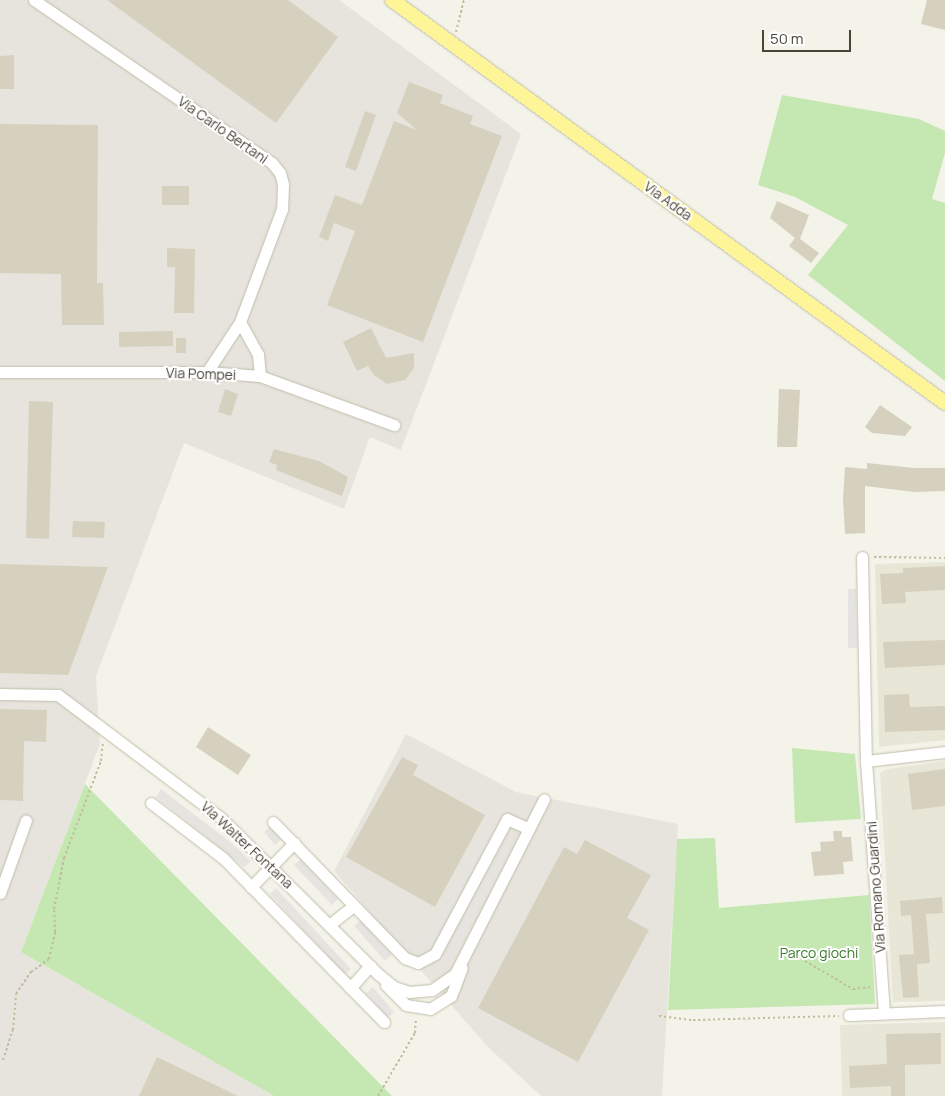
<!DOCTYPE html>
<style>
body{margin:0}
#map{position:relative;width:945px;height:1096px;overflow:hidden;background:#f4f3e9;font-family:Manrope,sans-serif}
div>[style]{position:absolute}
.residential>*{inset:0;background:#e8e6d7}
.industrial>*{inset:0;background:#e7e4dd}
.green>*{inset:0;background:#c5e8b2}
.parking>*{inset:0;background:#e6e4e0}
.building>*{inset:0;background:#d6d1be}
.path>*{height:2px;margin-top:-1px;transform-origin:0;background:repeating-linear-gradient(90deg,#c1bc9c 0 2.5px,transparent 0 5px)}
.roads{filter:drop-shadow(0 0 1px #c0bdab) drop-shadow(0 0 1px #c0bdab)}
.minor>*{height:11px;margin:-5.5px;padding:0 5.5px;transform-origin:5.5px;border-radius:5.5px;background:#fff}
.major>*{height:14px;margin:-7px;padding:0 7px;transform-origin:7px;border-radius:7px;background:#fef598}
span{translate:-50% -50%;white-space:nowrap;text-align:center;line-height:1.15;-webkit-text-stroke:4px #fff;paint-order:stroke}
.street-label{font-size:14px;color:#484437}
.park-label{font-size:14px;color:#387a2a}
.scale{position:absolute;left:762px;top:30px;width:89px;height:22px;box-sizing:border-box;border:2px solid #484437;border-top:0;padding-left:6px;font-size:15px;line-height:18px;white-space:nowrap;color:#484437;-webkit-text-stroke:4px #fff;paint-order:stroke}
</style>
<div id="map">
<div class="residential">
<div style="clip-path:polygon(945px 562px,945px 740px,879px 747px,875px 564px)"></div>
<div style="clip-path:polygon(945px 761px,945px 1001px,893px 1002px,880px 773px,887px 769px)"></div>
<div style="clip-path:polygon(945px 1022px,945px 1096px,842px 1096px,840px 1025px)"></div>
</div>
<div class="industrial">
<div style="clip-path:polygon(0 0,339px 0,521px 134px,401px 450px,370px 437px,344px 509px,184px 443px,96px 676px,100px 744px,21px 952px,274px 1096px,0 1096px)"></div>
<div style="clip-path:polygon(406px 734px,516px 792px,678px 824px,662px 1096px,541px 1096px,487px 1046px,334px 871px)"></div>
</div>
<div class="green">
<div style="clip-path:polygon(782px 95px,919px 119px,945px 131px,945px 153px,932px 199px,945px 203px,945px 381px,808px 275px,848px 225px,795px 197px,758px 185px)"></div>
<div style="clip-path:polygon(792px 748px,855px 754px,861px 819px,795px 823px)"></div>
<div style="clip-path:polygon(85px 784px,392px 1096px,274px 1096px,21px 952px)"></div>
<div style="clip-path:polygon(715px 838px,719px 908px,869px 895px,875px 1004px,668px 1010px,677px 839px)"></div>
</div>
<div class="parking">
<div style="clip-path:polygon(848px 589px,856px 589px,857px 648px,848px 648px)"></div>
<div style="clip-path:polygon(161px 789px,229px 841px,251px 861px,244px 867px,156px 797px)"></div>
<div style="clip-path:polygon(270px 827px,281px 839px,275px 845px,264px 832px)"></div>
<div style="clip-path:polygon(487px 829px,493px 832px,433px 945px,427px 942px)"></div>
<div style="clip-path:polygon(504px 841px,513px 846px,453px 959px,444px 954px)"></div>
<div style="clip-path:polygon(301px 859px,338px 899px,332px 905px,294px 865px)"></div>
<div style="clip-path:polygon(276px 888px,351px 969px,345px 975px,270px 894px)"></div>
<div style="clip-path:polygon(360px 920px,392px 955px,385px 961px,354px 926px)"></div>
<div style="clip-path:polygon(373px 987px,394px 1012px,388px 1018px,366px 993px)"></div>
</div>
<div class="building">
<div style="clip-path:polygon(107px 0,288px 0,338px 37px,276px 123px)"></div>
<div style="clip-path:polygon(927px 0,945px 0,945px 30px,921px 24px)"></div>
<div style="clip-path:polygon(14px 55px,14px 89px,0 89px,0 56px)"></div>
<div style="clip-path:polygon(409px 82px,443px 95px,440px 103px,473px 116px,470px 124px,502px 136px,423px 342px,327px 305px,355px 231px,334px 223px,328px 241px,319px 237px,335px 195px,362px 205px,394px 121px,417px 130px,397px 113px)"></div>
<div style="clip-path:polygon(365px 111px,376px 115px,356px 171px,345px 167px)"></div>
<div style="clip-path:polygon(0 124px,98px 125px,97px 283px,103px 283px,104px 325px,62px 325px,61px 274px,0 273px)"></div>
<div style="clip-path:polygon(162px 186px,189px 186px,189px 205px,162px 205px)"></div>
<div style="clip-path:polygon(777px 201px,809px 215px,800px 239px,819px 253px,811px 263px,789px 246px,795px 238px,770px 218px)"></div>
<div style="clip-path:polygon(167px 248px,195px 249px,194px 313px,174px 313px,175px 267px,167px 267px)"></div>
<div style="clip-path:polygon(371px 328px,386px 358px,414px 353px,414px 368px,405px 380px,387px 384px,374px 375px,368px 366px,357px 371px,343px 342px)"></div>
<div style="clip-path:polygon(173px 331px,173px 346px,119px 347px,119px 332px)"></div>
<div style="clip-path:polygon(176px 338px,186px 338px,186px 353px,176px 353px)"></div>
<div style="clip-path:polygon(225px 389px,238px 394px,231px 416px,218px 412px)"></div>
<div style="clip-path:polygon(779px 389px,800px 390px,797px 447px,777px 447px)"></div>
<div style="clip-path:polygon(29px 401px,53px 402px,49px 539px,26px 538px)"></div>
<div style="clip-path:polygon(880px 405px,912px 427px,905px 436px,872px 433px,865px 427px)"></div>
<div style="clip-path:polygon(274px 449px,319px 461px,348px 477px,342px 496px,276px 470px,277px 465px,269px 462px)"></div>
<div style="clip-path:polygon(867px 463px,914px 468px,945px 468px,945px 491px,914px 492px,865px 486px,865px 533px,845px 534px,843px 499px,845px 467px,867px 469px)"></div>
<div style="clip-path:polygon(73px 521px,105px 522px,104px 538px,72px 537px)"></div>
<div style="clip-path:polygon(0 564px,108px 567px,68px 675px,0 673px)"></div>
<div style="clip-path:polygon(945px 566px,945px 590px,905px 592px,906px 603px,882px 604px,880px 574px,903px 573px,903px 568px)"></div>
<div style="clip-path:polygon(945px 640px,945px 665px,885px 668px,883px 642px)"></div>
<div style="clip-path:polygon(909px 694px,910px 707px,945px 706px,945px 730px,885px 732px,884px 695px)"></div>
<div style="clip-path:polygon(0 709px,47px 710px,46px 742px,24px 741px,23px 801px,0 800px)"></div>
<div style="clip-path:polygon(208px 727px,251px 755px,238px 775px,196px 747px)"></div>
<div style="clip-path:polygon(402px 757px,418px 765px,413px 775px,485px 815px,435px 907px,346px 857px)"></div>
<div style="clip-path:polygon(945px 769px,945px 806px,912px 810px,908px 774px)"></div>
<div style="clip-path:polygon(833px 831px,842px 831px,842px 837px,851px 837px,853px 861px,843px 862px,844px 874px,814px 876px,811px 852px,821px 851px,820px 842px,834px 841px)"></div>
<div style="clip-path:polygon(585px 840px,651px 875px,627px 918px,649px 930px,578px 1062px,478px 1008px,564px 847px,577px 854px)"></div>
<div style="clip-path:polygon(942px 897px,943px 913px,926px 914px,930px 963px,917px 964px,919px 997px,903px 998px,899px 955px,914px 954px,911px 915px,901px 916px,900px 901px)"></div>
<div style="clip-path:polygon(941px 1033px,941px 1064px,905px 1065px,905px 1096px,891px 1096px,891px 1086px,850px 1088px,849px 1066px,887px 1064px,886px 1034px)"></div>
<div style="clip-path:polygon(157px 1057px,238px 1096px,139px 1096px)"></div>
</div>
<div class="path">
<div style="left:456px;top:32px;width:33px;rotate:-76deg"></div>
<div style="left:874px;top:557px;width:71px;rotate:0.8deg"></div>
<div style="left:805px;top:961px;width:56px;rotate:30.3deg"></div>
<div style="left:853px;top:989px;width:18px;rotate:-6deg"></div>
<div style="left:659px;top:1016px;width:34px;rotate:7deg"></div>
<div style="left:693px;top:1020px;width:146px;rotate:-1.6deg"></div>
<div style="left:3px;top:1060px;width:32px;rotate:-72deg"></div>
<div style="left:13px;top:1030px;width:36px;rotate:-85deg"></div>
<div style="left:16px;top:994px;width:27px;rotate:-56deg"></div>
<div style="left:31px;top:972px;width:22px;rotate:-36deg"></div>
<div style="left:49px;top:959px;width:28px;rotate:-77deg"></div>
<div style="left:55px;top:932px;width:23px;rotate:-92deg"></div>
<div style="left:54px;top:909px;width:52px;rotate:-78.9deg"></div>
<div style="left:64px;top:858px;width:104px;rotate:-69.1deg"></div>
<div style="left:101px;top:761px;width:18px;rotate:-84deg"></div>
<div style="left:378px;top:1096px;width:73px;rotate:-59.6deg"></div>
<div style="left:415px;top:1033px;width:15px;rotate:-86deg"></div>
</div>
<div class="roads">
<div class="minor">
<div style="left:34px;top:0;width:288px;rotate:34.4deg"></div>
<div style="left:272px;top:163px;width:13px;rotate:51deg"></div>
<div style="left:280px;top:173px;width:11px;rotate:75deg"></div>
<div style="left:283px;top:184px;width:25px;rotate:92deg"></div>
<div style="left:282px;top:209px;width:121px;rotate:110.4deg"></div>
<div style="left:240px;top:322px;width:60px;rotate:123.4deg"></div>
<div style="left:240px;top:322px;width:37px;rotate:61deg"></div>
<div style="left:258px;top:354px;width:22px;rotate:85deg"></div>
<div style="left:0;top:372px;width:207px"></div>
<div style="left:207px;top:372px;width:53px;rotate:4.3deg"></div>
<div style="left:260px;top:376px;width:143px;rotate:20.1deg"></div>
<div style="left:862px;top:557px;width:204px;rotate:88.9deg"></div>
<div style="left:866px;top:761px;width:253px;rotate:85.9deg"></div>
<div style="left:0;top:694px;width:58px;rotate:1deg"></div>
<div style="left:58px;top:695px;width:204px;rotate:37deg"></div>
<div style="left:221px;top:818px;width:221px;rotate:44.8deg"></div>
<div style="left:378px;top:974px;width:21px;rotate:39deg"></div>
<div style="left:394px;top:987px;width:16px;rotate:18deg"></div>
<div style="left:409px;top:992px;width:23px;rotate:-5deg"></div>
<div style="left:432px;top:990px;width:28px;rotate:-35deg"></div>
<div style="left:455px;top:974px;width:196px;rotate:-63deg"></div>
<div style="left:866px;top:761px;width:80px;rotate:-6.5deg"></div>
<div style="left:151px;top:803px;width:91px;rotate:37.4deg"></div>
<div style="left:223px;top:858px;width:230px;rotate:45.5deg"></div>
<div style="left:273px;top:822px;width:190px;rotate:45.9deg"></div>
<div style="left:405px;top:958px;width:14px;rotate:21deg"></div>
<div style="left:418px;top:963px;width:19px;rotate:-28deg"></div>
<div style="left:435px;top:954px;width:153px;rotate:-61.9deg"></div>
<div style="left:507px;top:819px;width:24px;rotate:24deg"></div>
<div style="left:251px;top:887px;width:62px;rotate:-45.7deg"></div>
<div style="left:0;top:893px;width:77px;rotate:-70.4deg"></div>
<div style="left:329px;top:925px;width:31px;rotate:-38deg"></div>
<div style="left:386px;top:985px;width:28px;rotate:45deg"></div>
<div style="left:406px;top:1005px;width:24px;rotate:9deg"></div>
<div style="left:430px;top:1009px;width:25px;rotate:-32deg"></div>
<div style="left:451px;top:996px;width:30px;rotate:-69deg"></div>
<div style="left:350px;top:988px;width:30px;rotate:-48deg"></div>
<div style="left:849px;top:1015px;width:96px;rotate:-2.4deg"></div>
</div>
<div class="major">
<div style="left:392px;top:0;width:684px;rotate:36.08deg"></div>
</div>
</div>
<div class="street-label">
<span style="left:223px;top:130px;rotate:35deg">Via Carlo Bertani</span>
<span style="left:668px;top:201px;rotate:36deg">Via Adda</span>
<span style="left:201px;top:374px;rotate:2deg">Via Pompei</span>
<span style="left:247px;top:845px;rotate:43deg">Via Walter Fontana</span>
<span style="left:876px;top:887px;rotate:-94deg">Via Romano Guardini</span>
</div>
<div class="park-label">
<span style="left:819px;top:953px">Parco giochi</span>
</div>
<div class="scale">50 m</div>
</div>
